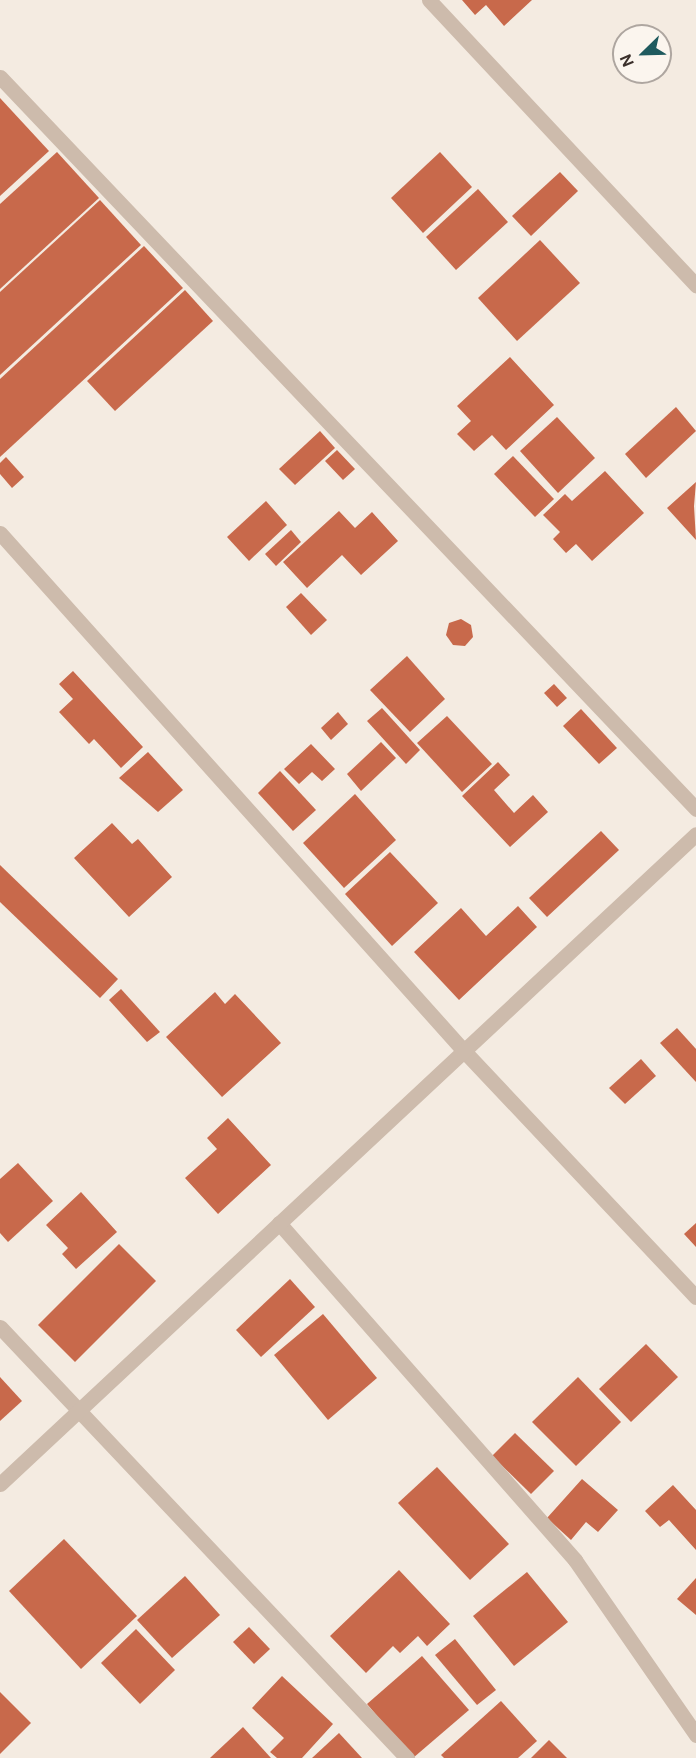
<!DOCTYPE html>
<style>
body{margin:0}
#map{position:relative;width:696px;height:1758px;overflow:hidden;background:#f4ebe1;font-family:"DM Sans",sans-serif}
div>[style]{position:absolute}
.building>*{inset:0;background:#c8694b}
.street>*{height:15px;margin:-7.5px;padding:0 7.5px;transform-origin:7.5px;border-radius:7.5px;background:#cdbbac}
span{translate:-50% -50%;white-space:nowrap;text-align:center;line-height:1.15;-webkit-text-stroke:6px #fbf5ee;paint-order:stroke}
.north{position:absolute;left:612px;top:24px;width:60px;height:60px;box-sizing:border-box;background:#fbf5ee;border:2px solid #aea6a0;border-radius:50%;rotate:247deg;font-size:16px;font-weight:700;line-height:24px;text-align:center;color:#3b302b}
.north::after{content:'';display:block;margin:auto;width:21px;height:27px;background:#1f5a5e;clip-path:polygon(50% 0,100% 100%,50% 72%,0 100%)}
</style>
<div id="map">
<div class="building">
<div style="clip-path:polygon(462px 0,532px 0,504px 26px,486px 5px,475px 15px)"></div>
<div style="clip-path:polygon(0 98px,49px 151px,0 196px)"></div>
<div style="clip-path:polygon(57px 152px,99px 198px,0 289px,0 204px)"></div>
<div style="clip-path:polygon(440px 152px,472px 187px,423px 233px,391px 198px)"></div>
<div style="clip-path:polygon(560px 172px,578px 191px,531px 236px,512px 216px)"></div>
<div style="clip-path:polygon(478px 189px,508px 222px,456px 270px,426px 237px)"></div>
<div style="clip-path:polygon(100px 200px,141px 245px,0 375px,0 292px)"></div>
<div style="clip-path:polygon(540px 240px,580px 283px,517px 341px,478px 298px)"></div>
<div style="clip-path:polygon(144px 246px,183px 288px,0 457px,0 379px)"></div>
<div style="clip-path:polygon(185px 290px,213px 321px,115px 411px,87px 381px)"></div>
<div style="clip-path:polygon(510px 357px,554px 405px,506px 450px,492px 435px,474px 451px,457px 434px,471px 421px,457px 406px)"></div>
<div style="clip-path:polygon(676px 407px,696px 431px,646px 478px,625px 454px)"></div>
<div style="clip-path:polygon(557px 417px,595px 458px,558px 493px,520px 451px)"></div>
<div style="clip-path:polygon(320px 431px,335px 448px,295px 485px,279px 469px)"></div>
<div style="clip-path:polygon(337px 450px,355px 469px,343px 480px,325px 461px)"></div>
<div style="clip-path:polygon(513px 456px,554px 499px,535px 517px,494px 474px)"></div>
<div style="clip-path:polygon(6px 457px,24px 477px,12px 488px,0 474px,0 463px)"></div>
<div style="clip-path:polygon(605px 471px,644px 513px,592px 561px,576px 544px,566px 553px,553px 539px,560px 532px,543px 515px,565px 494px,572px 501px)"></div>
<div style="clip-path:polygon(696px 482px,694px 506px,696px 540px,667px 508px)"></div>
<div style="clip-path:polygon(266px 501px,287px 525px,249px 561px,227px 537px)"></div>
<div style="clip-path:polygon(339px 511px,355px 528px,372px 512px,398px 541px,361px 575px,342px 555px,307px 588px,283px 562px)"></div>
<div style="clip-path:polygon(291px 530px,301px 542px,276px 566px,265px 554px)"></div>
<div style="clip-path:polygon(301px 593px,327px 620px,311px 635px,286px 607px)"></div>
<div style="clip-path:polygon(461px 619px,471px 625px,473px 637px,465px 646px,453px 645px,446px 635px,449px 623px)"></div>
<div style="clip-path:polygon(407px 656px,445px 699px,410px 732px,370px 690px)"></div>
<div style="clip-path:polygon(73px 671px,143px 747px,121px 768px,94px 739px,89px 744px,59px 712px,73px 699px,59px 684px)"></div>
<div style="clip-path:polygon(554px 684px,567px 698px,557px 707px,544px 693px)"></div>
<div style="clip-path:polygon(382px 708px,420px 750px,406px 764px,367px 721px)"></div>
<div style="clip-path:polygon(581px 709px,617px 748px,599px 764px,563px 726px)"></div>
<div style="clip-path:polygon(338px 712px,348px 724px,331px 740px,321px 728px)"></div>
<div style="clip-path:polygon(447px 716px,492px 764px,462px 792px,417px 743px)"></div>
<div style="clip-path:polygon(381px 742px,396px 758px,361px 791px,347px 774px)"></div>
<div style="clip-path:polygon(311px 744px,335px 769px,322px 781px,312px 772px,299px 784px,284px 769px)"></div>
<div style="clip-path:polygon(148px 752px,183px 790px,158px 812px,119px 778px)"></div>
<div style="clip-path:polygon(498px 762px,510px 775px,494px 790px,514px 813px,533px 795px,548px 812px,510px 847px,462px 796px)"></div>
<div style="clip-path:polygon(280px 771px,316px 810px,293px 831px,258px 793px)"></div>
<div style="clip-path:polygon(355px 794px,396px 840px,344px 888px,303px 843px)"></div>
<div style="clip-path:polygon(112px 823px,132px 844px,138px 839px,172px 877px,129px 917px,74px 858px)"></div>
<div style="clip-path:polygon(601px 831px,619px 850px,547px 917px,529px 898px)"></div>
<div style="clip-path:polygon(390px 852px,438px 903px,392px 946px,345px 894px)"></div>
<div style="clip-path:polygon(0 865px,118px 979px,100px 998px,0 902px)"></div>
<div style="clip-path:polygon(518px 906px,537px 927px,459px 1000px,414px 952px,461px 908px,486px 936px)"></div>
<div style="clip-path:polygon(121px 989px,160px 1032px,147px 1042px,109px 1000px)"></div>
<div style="clip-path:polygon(215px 992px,225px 1004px,235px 994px,281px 1043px,222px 1097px,166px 1037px)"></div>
<div style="clip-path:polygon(677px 1028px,696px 1049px,696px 1082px,660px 1043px)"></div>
<div style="clip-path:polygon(641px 1059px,656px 1076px,625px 1104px,609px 1088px)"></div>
<div style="clip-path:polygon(228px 1118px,271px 1165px,218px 1214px,185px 1178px,217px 1149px,207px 1138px)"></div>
<div style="clip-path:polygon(18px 1163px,53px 1201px,8px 1242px,0 1233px,0 1179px)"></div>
<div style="clip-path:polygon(81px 1192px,117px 1232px,76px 1269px,62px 1254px,68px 1248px,46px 1225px)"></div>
<div style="clip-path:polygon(696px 1223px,696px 1247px,684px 1234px)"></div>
<div style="clip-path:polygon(119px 1244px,156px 1281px,75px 1362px,38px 1325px)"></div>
<div style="clip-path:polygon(290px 1279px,315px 1307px,261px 1357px,236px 1330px)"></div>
<div style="clip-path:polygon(323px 1314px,377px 1378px,328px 1420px,274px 1355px)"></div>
<div style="clip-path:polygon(646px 1344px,678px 1377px,631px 1422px,599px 1389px)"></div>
<div style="clip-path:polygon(0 1377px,22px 1401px,0 1421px)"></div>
<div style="clip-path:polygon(578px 1377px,621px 1422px,576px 1466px,532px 1422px)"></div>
<div style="clip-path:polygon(515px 1433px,554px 1471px,531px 1494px,492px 1456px)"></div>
<div style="clip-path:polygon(437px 1467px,509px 1544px,470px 1580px,398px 1503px)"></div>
<div style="clip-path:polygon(582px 1479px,618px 1510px,598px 1532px,586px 1522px,571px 1540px,547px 1518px)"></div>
<div style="clip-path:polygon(673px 1485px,696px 1510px,696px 1550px,669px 1520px,660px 1527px,645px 1511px)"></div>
<div style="clip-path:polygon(64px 1539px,137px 1616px,81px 1669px,9px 1591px)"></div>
<div style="clip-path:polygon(399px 1570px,450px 1624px,427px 1646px,418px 1636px,400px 1653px,393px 1646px,366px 1673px,330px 1636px)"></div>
<div style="clip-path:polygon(527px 1572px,568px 1622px,514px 1666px,473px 1616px)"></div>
<div style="clip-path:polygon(185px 1576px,220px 1615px,172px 1658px,137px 1620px)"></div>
<div style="clip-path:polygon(696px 1578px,696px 1615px,677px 1599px)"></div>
<div style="clip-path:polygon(249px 1627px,270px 1649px,254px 1664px,233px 1642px)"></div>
<div style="clip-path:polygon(136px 1629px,175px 1670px,140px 1704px,101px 1663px)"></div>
<div style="clip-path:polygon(455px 1639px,496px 1690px,477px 1705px,435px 1655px)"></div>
<div style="clip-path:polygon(422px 1656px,469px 1710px,413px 1758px,367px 1704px)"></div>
<div style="clip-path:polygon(282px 1676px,333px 1724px,302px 1758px,277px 1758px,270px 1752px,284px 1738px,252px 1708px)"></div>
<div style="clip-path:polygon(0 1692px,31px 1723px,0 1754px)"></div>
<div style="clip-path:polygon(501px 1701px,537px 1741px,518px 1758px,444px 1758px,441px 1755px)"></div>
<div style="clip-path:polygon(243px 1727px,271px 1758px,210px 1758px)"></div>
<div style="clip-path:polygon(339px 1733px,362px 1758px,312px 1758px)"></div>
<div style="clip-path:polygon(549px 1740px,567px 1758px,531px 1758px)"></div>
</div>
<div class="street">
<div style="left:429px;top:0;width:391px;rotate:46.9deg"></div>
<div style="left:0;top:77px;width:1010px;rotate:46.44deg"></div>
<div style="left:0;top:533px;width:695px;rotate:48.15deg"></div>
<div style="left:464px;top:1051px;width:338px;rotate:46.7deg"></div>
<div style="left:279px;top:1223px;width:449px;rotate:48.7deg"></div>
<div style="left:575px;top:1560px;width:213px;rotate:55.3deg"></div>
<div style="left:0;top:1327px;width:593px;rotate:46.64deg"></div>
<div style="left:0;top:1484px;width:952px;rotate:-43.04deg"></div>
</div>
<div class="north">N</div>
</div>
